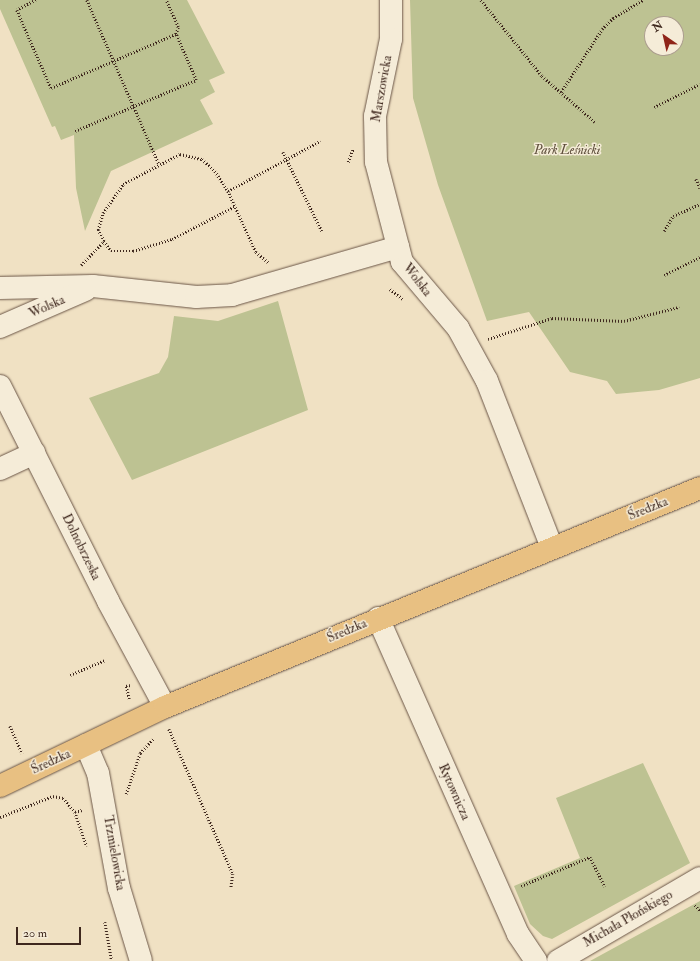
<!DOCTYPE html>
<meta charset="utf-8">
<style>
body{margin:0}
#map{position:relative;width:700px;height:961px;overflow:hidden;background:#f0e1c3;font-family:"IM FELL Double Pica",serif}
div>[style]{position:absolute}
.green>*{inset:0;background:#bdc292}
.path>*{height:2.5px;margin-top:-1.25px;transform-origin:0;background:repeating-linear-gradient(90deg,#3f281e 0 1px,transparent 0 3px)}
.roads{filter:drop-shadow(0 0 1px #6b5647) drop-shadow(0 0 1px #6b5647)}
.minor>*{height:22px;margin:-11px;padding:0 11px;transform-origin:11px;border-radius:11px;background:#f5ecd8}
.major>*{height:22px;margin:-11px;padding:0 11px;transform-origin:11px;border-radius:11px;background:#e8c082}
span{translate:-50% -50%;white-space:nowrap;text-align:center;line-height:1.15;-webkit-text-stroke:3px #f5ecd8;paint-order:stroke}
.street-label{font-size:13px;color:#3f281e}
.park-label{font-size:13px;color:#5e4e3b;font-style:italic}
.north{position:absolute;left:644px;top:16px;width:40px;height:40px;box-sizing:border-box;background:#f5ecd8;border:1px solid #ac9e8e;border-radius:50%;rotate:326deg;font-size:11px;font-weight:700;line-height:16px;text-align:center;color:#3f281e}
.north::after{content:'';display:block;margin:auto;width:14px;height:18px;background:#8f2418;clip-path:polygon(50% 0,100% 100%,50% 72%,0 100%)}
.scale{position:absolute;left:16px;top:927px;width:65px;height:18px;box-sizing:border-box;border:2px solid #3f281e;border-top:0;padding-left:5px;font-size:12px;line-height:14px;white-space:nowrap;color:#3f281e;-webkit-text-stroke:3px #f5ecd8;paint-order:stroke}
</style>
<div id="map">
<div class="green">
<div style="clip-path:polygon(0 0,187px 0,225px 73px,209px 80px,215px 92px,200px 100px,213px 124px,111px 171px,85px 231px,76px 188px,74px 135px,61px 140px,55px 126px,52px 127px,0 9px)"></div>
<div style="clip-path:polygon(evenodd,410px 0,700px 0,700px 378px,659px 390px,616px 394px,607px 381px,570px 372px,529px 312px,487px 321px,438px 185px,413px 98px,410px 0,652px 24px,676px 24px,676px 48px,652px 48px,652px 24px)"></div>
<div style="clip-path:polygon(278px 301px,308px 410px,132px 480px,89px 398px,159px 373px,168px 357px,174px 316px,218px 321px)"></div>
<div style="clip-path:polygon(643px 763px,690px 863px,552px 939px,543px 936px,530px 924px,514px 886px,580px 858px,556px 798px)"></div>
<div style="clip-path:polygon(700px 901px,700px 961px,590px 961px)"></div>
</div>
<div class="path">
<div style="left:36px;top:0;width:21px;rotate:152deg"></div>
<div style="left:17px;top:10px;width:85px;rotate:66.4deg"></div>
<div style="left:51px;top:88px;width:136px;rotate:-23.4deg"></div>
<div style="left:176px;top:34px;width:7px;rotate:-74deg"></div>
<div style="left:178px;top:27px;width:30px;rotate:-114deg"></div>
<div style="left:87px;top:0;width:179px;rotate:66.3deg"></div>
<div style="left:481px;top:0;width:97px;rotate:51.2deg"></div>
<div style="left:542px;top:76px;width:70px;rotate:41deg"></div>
<div style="left:561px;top:92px;width:75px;rotate:-56.9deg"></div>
<div style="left:602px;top:29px;width:16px;rotate:-45deg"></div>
<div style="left:613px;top:18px;width:35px;rotate:-31deg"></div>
<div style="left:654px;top:107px;width:51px;rotate:-26.6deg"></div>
<div style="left:75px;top:131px;width:131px;rotate:-22.9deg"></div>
<div style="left:196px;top:80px;width:50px;rotate:-113.5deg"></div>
<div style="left:283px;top:152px;width:88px;rotate:63.7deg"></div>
<div style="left:348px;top:162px;width:14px;rotate:-69deg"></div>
<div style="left:696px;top:179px;width:10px;rotate:66deg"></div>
<div style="left:228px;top:191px;width:105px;rotate:-28.5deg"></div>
<div style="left:664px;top:231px;width:17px;rotate:-59deg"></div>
<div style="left:673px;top:216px;width:30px;rotate:-24deg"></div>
<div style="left:104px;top:241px;width:12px;rotate:55deg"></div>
<div style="left:111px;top:251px;width:22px"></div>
<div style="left:133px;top:251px;width:41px;rotate:-17.1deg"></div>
<div style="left:172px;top:239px;width:71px;rotate:-27.6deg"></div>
<div style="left:81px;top:265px;width:33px;rotate:-46deg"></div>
<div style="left:104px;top:241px;width:13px;rotate:-119deg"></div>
<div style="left:98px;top:230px;width:18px;rotate:-74deg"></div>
<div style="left:103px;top:213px;width:35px;rotate:-55deg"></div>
<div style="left:123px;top:184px;width:64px;rotate:-27.8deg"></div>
<div style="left:180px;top:154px;width:23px;rotate:13deg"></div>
<div style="left:202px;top:159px;width:18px;rotate:43deg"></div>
<div style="left:215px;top:171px;width:24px;rotate:57deg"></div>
<div style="left:228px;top:191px;width:67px;rotate:65.3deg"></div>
<div style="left:256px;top:252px;width:16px;rotate:40deg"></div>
<div style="left:664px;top:275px;width:40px;rotate:-26.6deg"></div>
<div style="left:390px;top:289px;width:16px;rotate:38deg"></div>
<div style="left:488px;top:339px;width:67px;rotate:-18.2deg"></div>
<div style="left:552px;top:318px;width:72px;rotate:2.4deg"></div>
<div style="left:624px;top:321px;width:57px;rotate:-14.3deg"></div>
<div style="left:70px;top:675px;width:38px;rotate:-23deg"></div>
<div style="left:129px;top:699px;width:13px;rotate:-103deg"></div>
<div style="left:126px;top:686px;width:4px;rotate:-14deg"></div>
<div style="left:10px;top:726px;width:30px;rotate:66deg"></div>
<div style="left:169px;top:729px;width:158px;rotate:66.2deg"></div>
<div style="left:233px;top:874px;width:14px;rotate:98deg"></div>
<div style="left:126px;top:794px;width:43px;rotate:-71.1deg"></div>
<div style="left:140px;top:753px;width:19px;rotate:-47deg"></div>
<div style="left:75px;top:812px;width:7px;rotate:-16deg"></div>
<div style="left:0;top:817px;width:57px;rotate:-21.6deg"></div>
<div style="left:53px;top:796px;width:10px;rotate:11deg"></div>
<div style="left:63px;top:798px;width:18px;rotate:49deg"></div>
<div style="left:75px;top:812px;width:36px;rotate:71deg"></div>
<div style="left:521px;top:886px;width:75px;rotate:-22.8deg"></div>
<div style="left:590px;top:857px;width:33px;rotate:63deg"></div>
<div style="left:695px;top:905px;width:8px;rotate:50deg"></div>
<div style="left:105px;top:922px;width:40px;rotate:80deg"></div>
</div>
<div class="roads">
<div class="minor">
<div style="left:391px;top:0;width:39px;rotate:90deg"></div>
<div style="left:391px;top:39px;width:79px;rotate:101.7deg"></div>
<div style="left:375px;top:116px;width:46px;rotate:88.8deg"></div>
<div style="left:376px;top:162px;width:103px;rotate:75.4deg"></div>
<div style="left:402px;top:262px;width:87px;rotate:49.7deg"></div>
<div style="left:458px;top:328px;width:60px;rotate:61.3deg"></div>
<div style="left:487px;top:381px;width:179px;rotate:68.7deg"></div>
<div style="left:0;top:288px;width:93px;rotate:-1.2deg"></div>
<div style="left:93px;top:286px;width:104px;rotate:6.1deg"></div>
<div style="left:196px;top:297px;width:36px;rotate:-3deg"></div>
<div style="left:232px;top:295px;width:173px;rotate:-16.1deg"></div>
<div style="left:0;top:327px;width:93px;rotate:-23.5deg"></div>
<div style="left:0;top:386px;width:241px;rotate:63.3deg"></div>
<div style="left:108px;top:601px;width:120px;rotate:61.7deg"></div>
<div style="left:0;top:469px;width:38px;rotate:-25deg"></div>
<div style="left:378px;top:618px;width:346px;rotate:66.1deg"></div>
<div style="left:518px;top:934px;width:32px;rotate:56deg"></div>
<div style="left:86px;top:745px;width:30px;rotate:67deg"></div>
<div style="left:98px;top:773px;width:117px;rotate:79.7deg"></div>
<div style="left:119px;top:888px;width:76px;rotate:73.2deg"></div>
<div style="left:558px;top:961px;width:164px;rotate:-30.3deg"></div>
</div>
<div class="major">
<div style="left:0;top:786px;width:183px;rotate:-25.6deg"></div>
<div style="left:165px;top:707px;width:578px;rotate:-22.26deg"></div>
</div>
</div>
<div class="street-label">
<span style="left:382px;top:89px;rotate:-80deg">Marszowicka</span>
<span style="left:417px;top:280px;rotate:52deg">Wolska</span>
<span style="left:47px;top:307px;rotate:-24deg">Wolska</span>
<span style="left:648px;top:509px;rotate:-22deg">Średzka</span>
<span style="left:81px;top:547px;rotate:64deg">Dolnobrzeska</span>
<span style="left:347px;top:631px;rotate:-23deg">Średzka</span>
<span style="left:51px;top:762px;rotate:-25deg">Średzka</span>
<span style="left:454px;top:792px;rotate:66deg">Rytownicza</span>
<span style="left:114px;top:853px;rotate:80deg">Trzmielowicka</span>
<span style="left:628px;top:919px;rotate:-30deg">Michała Płońskiego</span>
</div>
<div class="park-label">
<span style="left:567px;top:150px">Park Leśnicki</span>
</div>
<div class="north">N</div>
<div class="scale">20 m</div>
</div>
